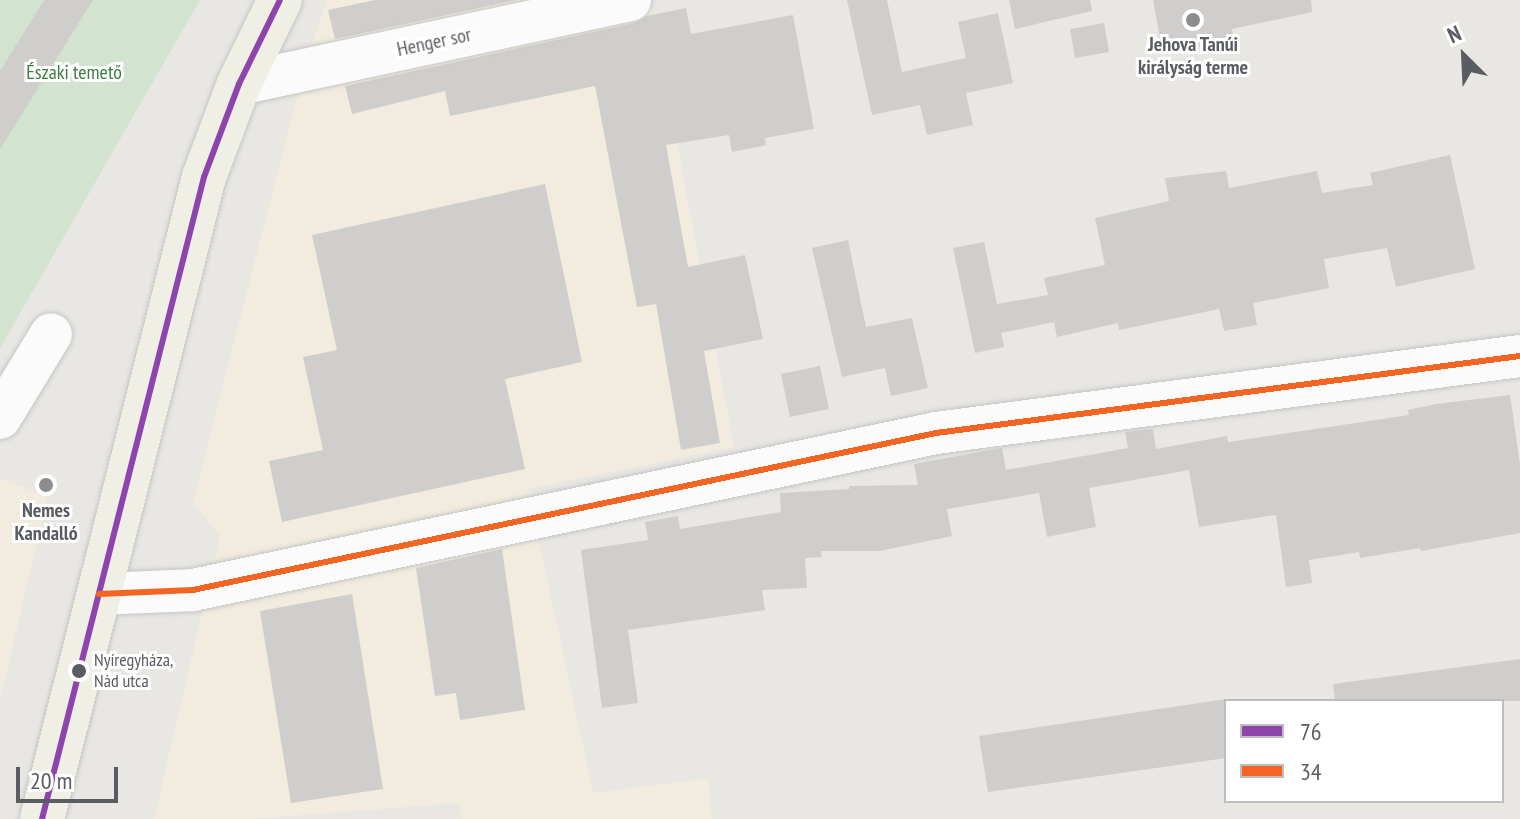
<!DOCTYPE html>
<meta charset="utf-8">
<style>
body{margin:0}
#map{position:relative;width:1520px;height:819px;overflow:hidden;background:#e8e7e3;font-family:"PT Sans Narrow",sans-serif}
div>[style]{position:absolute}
.commercial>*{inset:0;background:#f1ecdd}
.green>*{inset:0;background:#d2e3d0}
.building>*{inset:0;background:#cfcecc}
.roads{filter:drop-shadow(0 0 2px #c5c5c5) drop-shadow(0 0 2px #c5c5c5)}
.minor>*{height:42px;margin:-21px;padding:0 21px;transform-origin:21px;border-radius:21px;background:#fcfbfb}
.major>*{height:44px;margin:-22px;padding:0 22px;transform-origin:22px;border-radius:22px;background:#f0efe6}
.bus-1>*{height:6px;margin:-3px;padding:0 3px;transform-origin:3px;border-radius:3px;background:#8e44ad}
.bus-2>*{height:6px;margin:-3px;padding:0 3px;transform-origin:3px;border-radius:3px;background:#f26522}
.dots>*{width:22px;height:22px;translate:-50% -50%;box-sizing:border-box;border:4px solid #fff;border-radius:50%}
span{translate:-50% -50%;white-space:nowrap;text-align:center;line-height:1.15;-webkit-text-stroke:6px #fff;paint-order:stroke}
.bus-label{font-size:18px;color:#595c60}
.left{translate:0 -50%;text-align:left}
.street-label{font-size:20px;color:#595c60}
.poi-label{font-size:20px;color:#595c60;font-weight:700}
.park-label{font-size:20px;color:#3d7b41}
.legend{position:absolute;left:1224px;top:699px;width:280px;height:104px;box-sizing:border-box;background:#fff;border:2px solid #bdbebf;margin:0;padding:10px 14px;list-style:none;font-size:24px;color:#595c60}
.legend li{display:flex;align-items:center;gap:16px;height:40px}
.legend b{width:40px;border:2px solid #bdbebf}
.north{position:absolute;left:1424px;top:16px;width:80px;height:80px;-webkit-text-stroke:6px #fff;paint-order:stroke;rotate:336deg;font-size:22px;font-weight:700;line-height:32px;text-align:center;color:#595c60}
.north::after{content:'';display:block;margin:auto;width:28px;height:36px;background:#595c60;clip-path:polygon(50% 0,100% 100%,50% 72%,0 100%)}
.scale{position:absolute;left:16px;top:767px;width:102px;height:36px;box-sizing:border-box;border:4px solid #595c60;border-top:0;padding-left:10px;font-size:24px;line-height:28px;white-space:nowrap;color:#595c60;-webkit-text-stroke:6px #fff;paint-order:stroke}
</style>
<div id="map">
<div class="commercial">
<div style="clip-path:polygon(327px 0,650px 0,734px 447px,528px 489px,593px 793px,708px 778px,712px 819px,462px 819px,459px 803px,252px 819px,154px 819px,220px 536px,193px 503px,303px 72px)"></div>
<div style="clip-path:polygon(3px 479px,48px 497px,0 700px,0 484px)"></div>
</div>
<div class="green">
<div style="clip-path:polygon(0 0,200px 0,0 348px)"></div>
</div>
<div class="building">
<div style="clip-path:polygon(44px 0,93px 0,0 149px,0 71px)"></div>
<div style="clip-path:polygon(375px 0,516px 0,335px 39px,328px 10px)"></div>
<div style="clip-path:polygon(847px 0,887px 0,902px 72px,966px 58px,958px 22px,998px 13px,1013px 83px,966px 93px,973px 125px,927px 135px,920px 105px,872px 115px)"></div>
<div style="clip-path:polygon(1009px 0,1090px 0,1092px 11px,1015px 29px)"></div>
<div style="clip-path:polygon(1153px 0,1311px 0,1312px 12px,1232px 29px,1234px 40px,1163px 54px)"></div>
<div style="clip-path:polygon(686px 8px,691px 34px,793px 15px,814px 129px,765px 138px,766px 145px,732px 152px,729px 135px,666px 145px,688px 267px,745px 255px,763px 339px,704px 351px,720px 443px,681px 450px,656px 304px,637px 307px,595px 86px,450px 116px,445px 91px,352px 114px,345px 86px,635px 23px,647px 16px)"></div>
<div style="clip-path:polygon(1104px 23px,1109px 52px,1075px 58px,1070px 29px)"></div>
<div style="clip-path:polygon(1450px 155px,1475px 269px,1396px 287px,1387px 248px,1324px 259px,1329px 288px,1253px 303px,1257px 325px,1224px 331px,1219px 309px,1119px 330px,1118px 323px,1057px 337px,1054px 322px,1001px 333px,1004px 347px,975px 353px,953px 248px,984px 242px,997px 304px,1048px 295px,1044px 278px,1105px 265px,1095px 218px,1169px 201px,1165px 178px,1226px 171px,1229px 188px,1317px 171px,1322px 193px,1373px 185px,1370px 173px)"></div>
<div style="clip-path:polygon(545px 184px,582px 362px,505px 379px,525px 469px,282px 522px,269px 461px,323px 450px,303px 357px,337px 350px,312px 235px)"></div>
<div style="clip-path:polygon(848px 240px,866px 327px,912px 318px,928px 388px,891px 396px,885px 368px,842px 377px,812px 248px)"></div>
<div style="clip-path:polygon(820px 366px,829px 409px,790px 417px,781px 374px)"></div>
<div style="clip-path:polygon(1510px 395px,1520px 464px,1520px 533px,1421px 551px,1420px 548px,1360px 558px,1359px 552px,1309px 560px,1312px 583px,1286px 587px,1276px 515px,1199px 527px,1189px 470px,1089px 488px,1096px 527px,1047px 537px,1039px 493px,947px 509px,952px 536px,880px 551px,821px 551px,822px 557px,805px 558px,807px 588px,762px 590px,765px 610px,628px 630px,638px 703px,602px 708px,581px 550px,648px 540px,645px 522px,678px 516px,680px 529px,781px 512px,780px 493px,849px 489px,849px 486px,918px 485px,914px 464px,995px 449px,1002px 448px,1006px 470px,1128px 448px,1125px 432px,1153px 429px,1156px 449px,1227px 436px,1228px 442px,1409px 415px,1408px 410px,1436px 404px)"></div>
<div style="clip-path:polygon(502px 549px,525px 710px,460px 720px,456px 693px,435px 696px,416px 568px)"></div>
<div style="clip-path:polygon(352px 594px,383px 789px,291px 803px,260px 611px)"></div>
<div style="clip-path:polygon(1520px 659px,1520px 701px,1335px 701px,1333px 684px)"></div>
<div style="clip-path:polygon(1226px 699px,1226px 758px,988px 792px,979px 736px)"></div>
</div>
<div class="roads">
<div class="minor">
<div style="left:239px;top:84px;width:400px;rotate:-12.1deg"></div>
<div style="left:0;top:418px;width:98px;rotate:-58.7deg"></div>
<div style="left:99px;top:594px;width:94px;rotate:-2.4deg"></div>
<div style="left:193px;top:590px;width:759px;rotate:-11.93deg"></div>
<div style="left:936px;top:433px;width:589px;rotate:-7.51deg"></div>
</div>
<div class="major">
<div style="left:42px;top:819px;width:662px;rotate:-75.84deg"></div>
<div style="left:204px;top:177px;width:99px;rotate:-69.4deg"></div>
<div style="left:239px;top:84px;width:93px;rotate:-64deg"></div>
</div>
</div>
<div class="bus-1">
<div style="left:42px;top:819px;width:662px;rotate:-75.84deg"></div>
<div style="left:204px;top:177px;width:99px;rotate:-69.4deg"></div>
<div style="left:239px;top:84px;width:93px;rotate:-64deg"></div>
</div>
<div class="bus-2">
<div style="left:99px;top:594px;width:94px;rotate:-2.4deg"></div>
<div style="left:193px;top:590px;width:759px;rotate:-11.93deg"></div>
<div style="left:936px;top:433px;width:589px;rotate:-7.51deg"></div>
</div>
<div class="dots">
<div style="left:1193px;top:20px;background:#8b8d8e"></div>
<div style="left:46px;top:485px;background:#8b8d8e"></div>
<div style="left:79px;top:671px;background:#595c60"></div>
</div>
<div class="bus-label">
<span class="left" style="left:94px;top:671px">Nyíregyháza,<br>Nád utca</span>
</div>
<div class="street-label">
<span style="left:434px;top:42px;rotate:-12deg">Henger sor</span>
</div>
<div class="poi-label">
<span style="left:1193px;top:56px">Jehova Tanúi<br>királyság terme</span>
<span style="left:46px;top:522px">Nemes<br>Kandalló</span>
</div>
<div class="park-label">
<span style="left:74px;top:72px">Északi temető</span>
</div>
<ul class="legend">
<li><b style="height:10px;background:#8e44ad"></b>76</li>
<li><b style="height:10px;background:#f26522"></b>34</li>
</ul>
<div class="north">N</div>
<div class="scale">20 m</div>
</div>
